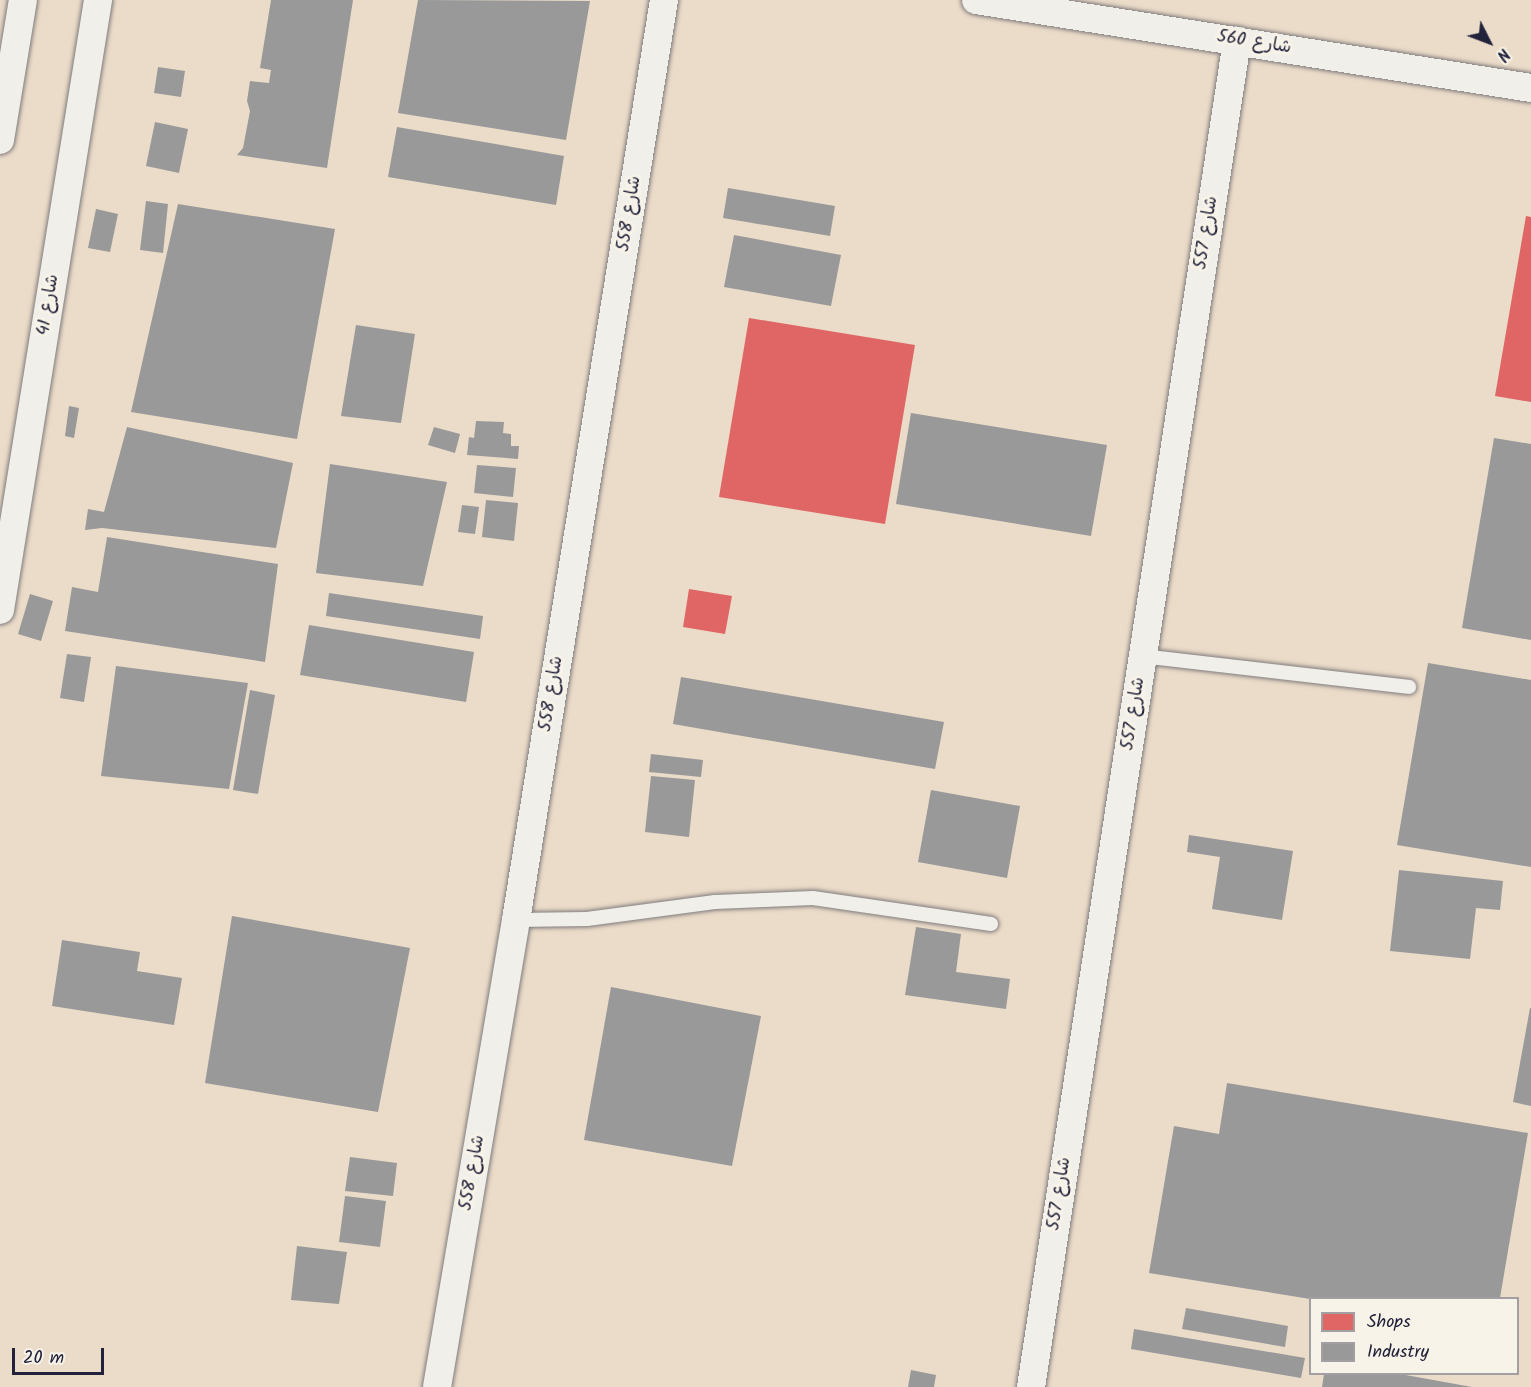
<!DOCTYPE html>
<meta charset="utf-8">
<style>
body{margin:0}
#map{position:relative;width:1531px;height:1387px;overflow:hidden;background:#e9e1d7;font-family:Kalam,"Playpen Sans Arabic",sans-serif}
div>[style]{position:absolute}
.built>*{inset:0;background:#ebdcc9}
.shops>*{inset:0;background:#e06666}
.industry>*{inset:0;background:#999}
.roads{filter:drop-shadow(0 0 2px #807c7d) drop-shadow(0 0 2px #807c7d)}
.lane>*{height:14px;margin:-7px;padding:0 7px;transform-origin:7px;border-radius:7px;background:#f1efea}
.street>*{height:28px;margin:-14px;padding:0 14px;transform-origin:14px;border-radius:14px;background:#f1efea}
span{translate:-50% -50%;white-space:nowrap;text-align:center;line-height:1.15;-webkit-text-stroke:6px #f7f3e8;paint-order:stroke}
.street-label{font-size:18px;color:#22223b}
.legend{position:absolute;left:1309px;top:1297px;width:210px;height:78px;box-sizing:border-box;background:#f7f3e8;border:2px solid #a29fa3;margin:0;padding:8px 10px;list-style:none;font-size:18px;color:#22223b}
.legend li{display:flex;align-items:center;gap:12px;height:30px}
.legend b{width:30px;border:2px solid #a29fa3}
.north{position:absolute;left:1459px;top:12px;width:60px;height:60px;-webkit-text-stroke:4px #f7f3e8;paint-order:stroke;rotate:132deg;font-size:16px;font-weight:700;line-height:24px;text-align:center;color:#22223b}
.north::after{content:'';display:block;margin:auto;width:21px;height:27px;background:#22223b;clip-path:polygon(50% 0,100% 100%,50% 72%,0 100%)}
.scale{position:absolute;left:12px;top:1348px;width:92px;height:27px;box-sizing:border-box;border:3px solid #22223b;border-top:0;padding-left:8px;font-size:18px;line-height:21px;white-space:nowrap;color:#22223b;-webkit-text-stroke:4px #f7f3e8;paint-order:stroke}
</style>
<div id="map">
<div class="built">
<div style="clip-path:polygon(evenodd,0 0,1531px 0,1531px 1387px,0 1387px,0 0,1310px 1298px,1518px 1298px,1518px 1374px,1310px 1374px,1310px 1298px)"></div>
</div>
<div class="shops">
<div style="clip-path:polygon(1526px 216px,1531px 217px,1531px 402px,1495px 396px)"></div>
<div style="clip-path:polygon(749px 318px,915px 345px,885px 524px,719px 497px)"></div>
<div style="clip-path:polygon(689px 589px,732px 596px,725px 634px,683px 627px)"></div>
</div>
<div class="industry">
<div style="clip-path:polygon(271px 0,353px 0,327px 168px,237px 155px,243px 148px,250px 111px,247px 101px,250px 81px,269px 83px,271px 70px,260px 68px)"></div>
<div style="clip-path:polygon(418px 0,590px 1px,566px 140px,398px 113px)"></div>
<div style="clip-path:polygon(158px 67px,185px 71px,181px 97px,154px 93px)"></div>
<div style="clip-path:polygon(155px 122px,188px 129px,179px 173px,146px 166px)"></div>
<div style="clip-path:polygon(397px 127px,564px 156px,556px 205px,388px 177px)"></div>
<div style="clip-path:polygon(728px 188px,835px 206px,830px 236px,723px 218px)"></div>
<div style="clip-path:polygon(146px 201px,168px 204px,163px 253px,140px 250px)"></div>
<div style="clip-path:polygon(178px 204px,335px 229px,297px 439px,131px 412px)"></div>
<div style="clip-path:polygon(96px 209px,118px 214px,110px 252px,88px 248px)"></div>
<div style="clip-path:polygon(734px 235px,841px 255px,831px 306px,724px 287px)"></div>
<div style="clip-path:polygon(356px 325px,415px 334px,401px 423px,341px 416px)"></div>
<div style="clip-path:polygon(69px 406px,79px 408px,74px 438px,65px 436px)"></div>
<div style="clip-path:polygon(911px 413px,1107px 445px,1091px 536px,896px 504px)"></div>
<div style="clip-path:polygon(476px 421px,504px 422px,503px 433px,511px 434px,511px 446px,519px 446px,518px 459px,467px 455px,469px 437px,474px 438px)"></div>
<div style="clip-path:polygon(127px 427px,293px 463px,276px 548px,102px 528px,85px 530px,88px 509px,104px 512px)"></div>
<div style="clip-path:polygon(434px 427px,460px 434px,455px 453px,428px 445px)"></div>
<div style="clip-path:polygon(1494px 438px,1531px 444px,1531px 640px,1462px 628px)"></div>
<div style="clip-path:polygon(330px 464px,447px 482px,423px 586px,316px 573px)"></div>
<div style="clip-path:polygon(477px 465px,516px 468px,513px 497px,474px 493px)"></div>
<div style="clip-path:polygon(486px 500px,518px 503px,514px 541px,482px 537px)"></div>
<div style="clip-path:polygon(462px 505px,479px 507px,475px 534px,458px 532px)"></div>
<div style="clip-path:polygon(107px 537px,278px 564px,265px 662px,65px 631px,72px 587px,98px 592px)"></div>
<div style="clip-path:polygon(329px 593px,483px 616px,480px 639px,326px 616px)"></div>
<div style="clip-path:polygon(30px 594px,53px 601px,41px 641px,18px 634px)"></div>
<div style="clip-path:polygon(309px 625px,474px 652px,466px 702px,300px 675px)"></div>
<div style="clip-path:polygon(67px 654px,91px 657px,84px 702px,60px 698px)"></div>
<div style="clip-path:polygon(1428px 663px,1531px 680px,1531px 867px,1397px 845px)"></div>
<div style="clip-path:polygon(116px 666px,248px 683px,229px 789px,101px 776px)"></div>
<div style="clip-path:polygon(681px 677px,944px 722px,935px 769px,673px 724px)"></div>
<div style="clip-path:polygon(250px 690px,275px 695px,258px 794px,233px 790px)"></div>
<div style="clip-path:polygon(651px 754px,703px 760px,701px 777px,649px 772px)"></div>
<div style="clip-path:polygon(651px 776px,695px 780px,689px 837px,645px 832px)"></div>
<div style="clip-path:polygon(931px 790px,1020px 806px,1007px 878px,918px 862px)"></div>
<div style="clip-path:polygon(1189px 835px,1293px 851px,1282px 920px,1212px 909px,1220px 857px,1187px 852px)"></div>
<div style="clip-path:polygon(1399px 870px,1503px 881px,1500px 910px,1476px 908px,1470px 959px,1390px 951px)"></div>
<div style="clip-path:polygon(232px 916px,410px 948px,378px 1112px,205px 1083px)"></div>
<div style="clip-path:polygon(916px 927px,961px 934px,956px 972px,1010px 979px,1006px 1009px,905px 995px)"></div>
<div style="clip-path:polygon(62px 940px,140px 952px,137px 971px,182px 978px,174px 1025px,52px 1006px)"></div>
<div style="clip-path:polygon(611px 987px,761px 1016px,732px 1166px,584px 1140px)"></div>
<div style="clip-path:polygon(1530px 1008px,1531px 1008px,1531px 1106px,1513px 1102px)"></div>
<div style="clip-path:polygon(1227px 1083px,1528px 1133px,1500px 1298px,1310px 1299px,1149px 1273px,1174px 1126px,1219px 1134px)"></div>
<div style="clip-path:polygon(350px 1157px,397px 1163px,393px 1196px,345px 1191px)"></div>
<div style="clip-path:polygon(345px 1196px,386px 1201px,380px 1247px,339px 1242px)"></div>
<div style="clip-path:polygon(297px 1246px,347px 1252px,339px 1304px,291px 1300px)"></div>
<div style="clip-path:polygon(1186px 1308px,1288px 1326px,1285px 1347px,1182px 1329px)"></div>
<div style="clip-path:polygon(1134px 1329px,1305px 1358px,1301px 1378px,1131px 1349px)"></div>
<div style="clip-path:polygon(911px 1370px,936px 1375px,934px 1387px,908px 1387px)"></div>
<div style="clip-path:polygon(1324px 1374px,1400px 1374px,1472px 1387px,1322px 1387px)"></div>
</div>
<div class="roads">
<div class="lane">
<div style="left:1142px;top:656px;width:269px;rotate:6.6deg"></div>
<div style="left:516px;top:920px;width:71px;rotate:-0.8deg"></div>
<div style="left:587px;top:919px;width:129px;rotate:-7.6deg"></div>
<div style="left:715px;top:902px;width:98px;rotate:-2.3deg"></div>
<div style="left:813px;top:898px;width:180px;rotate:8.3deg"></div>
</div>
<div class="street">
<div style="left:976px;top:0;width:562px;rotate:9.01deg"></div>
<div style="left:0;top:140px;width:142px;rotate:-80.7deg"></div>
<div style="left:0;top:610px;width:618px;rotate:-80.87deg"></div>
<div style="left:437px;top:1387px;width:474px;rotate:-80.4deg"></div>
<div style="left:516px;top:920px;width:932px;rotate:-80.86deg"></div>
<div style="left:1031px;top:1387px;width:1362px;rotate:-81.3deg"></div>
</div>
</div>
<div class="street-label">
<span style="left:1254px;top:43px;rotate:9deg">شارع 560</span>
<span style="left:630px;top:214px;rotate:-81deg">شارع 558</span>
<span style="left:1207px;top:233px;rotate:-81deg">شارع 557</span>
<span style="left:49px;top:305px;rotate:-81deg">شارع 41</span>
<span style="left:552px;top:694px;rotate:-81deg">شارع 558</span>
<span style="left:1134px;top:714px;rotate:-81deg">شارع 557</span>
<span style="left:473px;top:1173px;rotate:-80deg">شارع 558</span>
<span style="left:1060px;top:1194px;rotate:-81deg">شارع 557</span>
</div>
<ul class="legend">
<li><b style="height:16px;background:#e06666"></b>Shops</li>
<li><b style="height:16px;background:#999"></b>Industry</li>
</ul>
<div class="north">N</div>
<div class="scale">20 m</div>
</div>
